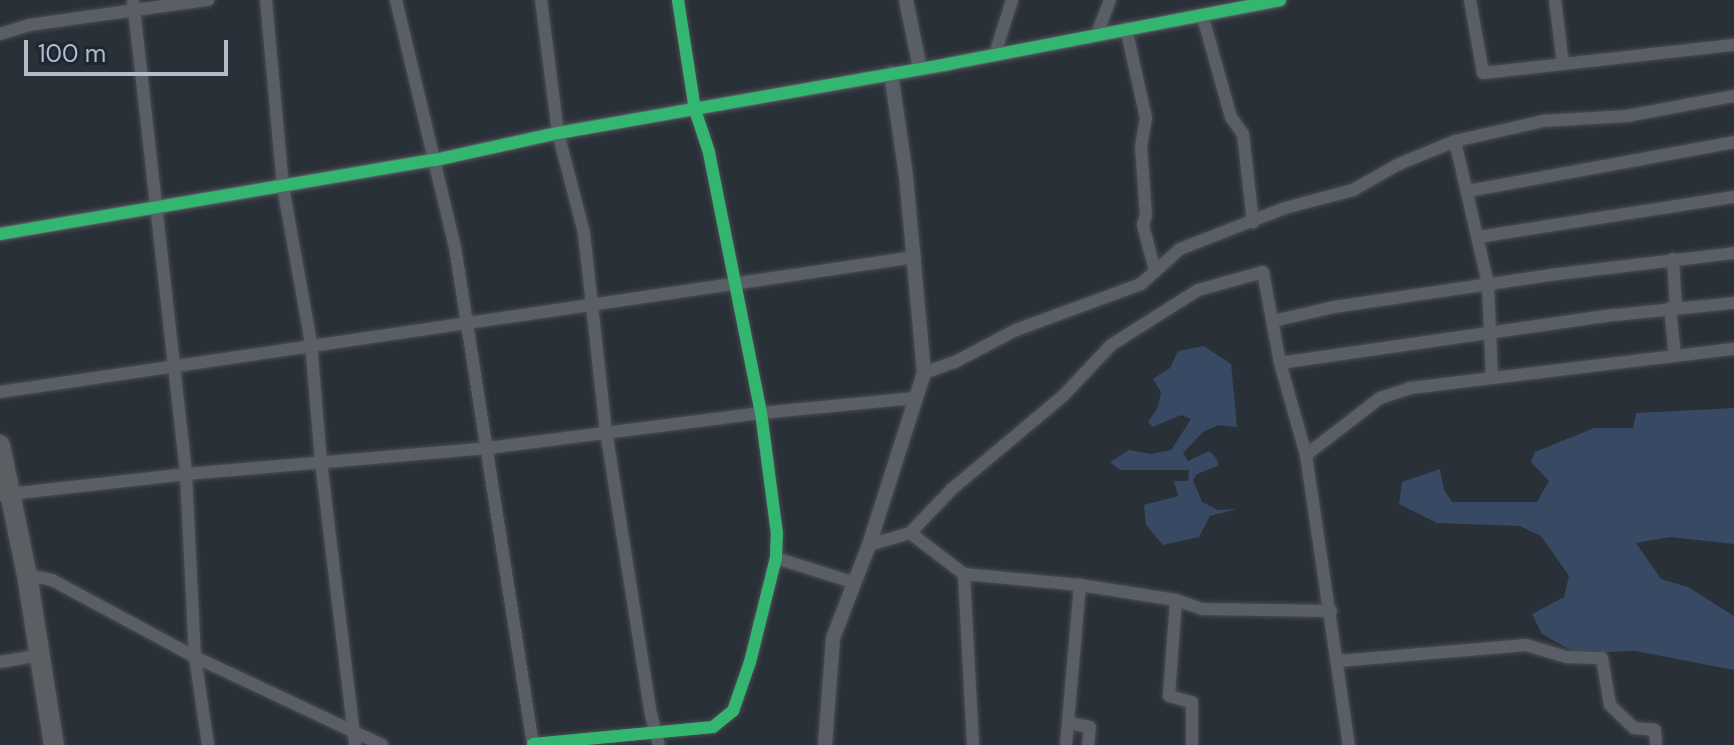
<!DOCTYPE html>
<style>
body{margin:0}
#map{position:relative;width:1734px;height:745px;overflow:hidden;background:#2a3038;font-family:"DM Sans",sans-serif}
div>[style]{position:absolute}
.water>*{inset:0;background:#384963}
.roads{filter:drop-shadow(0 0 2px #484c53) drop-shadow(0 0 2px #484c53)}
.minor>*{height:12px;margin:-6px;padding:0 6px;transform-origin:6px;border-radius:6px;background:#5a5e66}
.tertiary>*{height:14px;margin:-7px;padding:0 7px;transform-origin:7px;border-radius:7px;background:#5a5e66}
.trunk>*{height:20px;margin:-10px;padding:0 10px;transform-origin:10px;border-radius:10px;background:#5b5f64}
.cycleway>*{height:12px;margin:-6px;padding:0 6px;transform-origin:6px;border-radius:6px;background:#33b770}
span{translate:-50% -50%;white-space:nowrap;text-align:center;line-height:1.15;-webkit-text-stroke:6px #1d2633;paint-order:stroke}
.scale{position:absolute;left:24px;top:40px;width:204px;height:36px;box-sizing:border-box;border:4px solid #b4bcc9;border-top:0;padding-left:10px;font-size:24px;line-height:28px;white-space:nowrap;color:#b4bcc9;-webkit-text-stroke:6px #1d2633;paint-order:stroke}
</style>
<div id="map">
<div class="water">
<div style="clip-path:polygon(1204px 346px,1231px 364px,1237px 427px,1218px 425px,1203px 432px,1183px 453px,1188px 461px,1209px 451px,1217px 459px,1218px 466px,1197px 474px,1193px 480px,1202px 502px,1218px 510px,1237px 509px,1210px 516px,1199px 537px,1163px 545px,1146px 525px,1144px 505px,1178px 496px,1174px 481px,1188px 481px,1189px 470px,1120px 470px,1110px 462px,1129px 450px,1151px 454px,1171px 450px,1191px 419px,1181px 415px,1153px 427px,1148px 422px,1158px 407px,1161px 392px,1153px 379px,1170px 368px,1178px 351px)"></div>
<div style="clip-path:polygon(1734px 408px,1734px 544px,1670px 537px,1636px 543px,1661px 579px,1688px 587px,1734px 616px,1734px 670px,1635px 651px,1576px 653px,1542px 634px,1532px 614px,1564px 597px,1569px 576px,1541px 536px,1520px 526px,1437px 523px,1399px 504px,1402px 482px,1440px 469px,1444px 490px,1452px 502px,1537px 502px,1549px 481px,1531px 462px,1535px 452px,1594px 428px,1633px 428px,1636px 413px)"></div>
</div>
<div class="roads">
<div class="minor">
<div style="left:133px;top:0;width:477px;rotate:83.6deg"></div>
<div style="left:186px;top:474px;width:183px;rotate:87.2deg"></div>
<div style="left:195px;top:657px;width:89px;rotate:81.6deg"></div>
<div style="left:266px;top:0;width:188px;rotate:84.8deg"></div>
<div style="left:283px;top:187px;width:158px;rotate:79.8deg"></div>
<div style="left:311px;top:343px;width:119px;rotate:85.2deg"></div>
<div style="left:321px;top:462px;width:285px;rotate:83.1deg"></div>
<div style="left:396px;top:0;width:254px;rotate:76.6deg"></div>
<div style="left:455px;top:247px;width:504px;rotate:81.1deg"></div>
<div style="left:541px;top:0;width:134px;rotate:82.7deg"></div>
<div style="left:558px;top:133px;width:103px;rotate:75.4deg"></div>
<div style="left:584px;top:233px;width:199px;rotate:83.7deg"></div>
<div style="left:606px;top:431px;width:287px;rotate:81deg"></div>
<div style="left:651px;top:714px;width:32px;rotate:76deg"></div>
<div style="left:1470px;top:0;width:74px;rotate:79.9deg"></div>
<div style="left:1483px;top:73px;width:253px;rotate:-6.4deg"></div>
<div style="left:1555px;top:0;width:64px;rotate:82.9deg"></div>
<div style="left:1202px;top:14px;width:107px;rotate:74.3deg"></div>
<div style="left:1231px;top:117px;width:21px;rotate:55deg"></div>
<div style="left:1243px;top:134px;width:89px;rotate:83.5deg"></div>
<div style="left:1126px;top:28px;width:92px;rotate:77.5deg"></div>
<div style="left:1146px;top:118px;width:28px;rotate:100deg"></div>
<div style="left:1141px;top:146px;width:69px;rotate:85.9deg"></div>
<div style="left:1146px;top:215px;width:10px;rotate:107deg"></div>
<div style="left:1143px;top:225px;width:48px;rotate:75.4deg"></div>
<div style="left:0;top:34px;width:30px;rotate:-17deg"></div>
<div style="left:29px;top:25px;width:181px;rotate:-8deg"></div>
<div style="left:1097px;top:34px;width:36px;rotate:-69deg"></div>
<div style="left:995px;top:54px;width:57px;rotate:-72.5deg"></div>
<div style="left:1455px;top:141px;width:147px;rotate:77deg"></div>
<div style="left:1488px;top:284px;width:94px;rotate:87.6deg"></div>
<div style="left:1468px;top:191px;width:270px;rotate:-10.4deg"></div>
<div style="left:1478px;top:237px;width:259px;rotate:-8.9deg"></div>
<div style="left:1673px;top:259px;width:49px;rotate:86.5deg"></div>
<div style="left:1670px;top:308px;width:48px;rotate:84.1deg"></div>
<div style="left:1273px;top:321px;width:63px;rotate:-12.9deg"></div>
<div style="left:1334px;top:307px;width:218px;rotate:-8.4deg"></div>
<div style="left:1550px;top:275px;width:185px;rotate:-6.8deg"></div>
<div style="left:1280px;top:363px;width:338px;rotate:-8.2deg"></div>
<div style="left:1615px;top:315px;width:120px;rotate:-5.8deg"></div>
<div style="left:924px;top:373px;width:33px;rotate:-20deg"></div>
<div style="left:955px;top:362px;width:69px;rotate:-27.7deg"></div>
<div style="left:1016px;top:330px;width:133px;rotate:-20.2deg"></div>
<div style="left:1141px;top:284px;width:52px;rotate:-41.9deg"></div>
<div style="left:1180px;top:249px;width:113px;rotate:-21.3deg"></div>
<div style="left:1285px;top:208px;width:70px;rotate:-14.8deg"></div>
<div style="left:1353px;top:190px;width:53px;rotate:-29.5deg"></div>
<div style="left:1399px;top:164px;width:61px;rotate:-22.3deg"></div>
<div style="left:1455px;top:141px;width:90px;rotate:-12.8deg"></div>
<div style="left:1543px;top:121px;width:84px;rotate:-3.4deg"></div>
<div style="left:1627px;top:116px;width:109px;rotate:-10.6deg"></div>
<div style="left:0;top:392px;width:925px;rotate:-8.39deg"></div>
<div style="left:1306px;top:455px;width:93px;rotate:-37.6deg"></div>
<div style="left:1380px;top:398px;width:32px;rotate:-18deg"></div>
<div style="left:1410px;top:388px;width:326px;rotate:-6.9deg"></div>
<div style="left:0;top:495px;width:187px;rotate:-6.4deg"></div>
<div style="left:186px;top:474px;width:303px;rotate:-4.9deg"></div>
<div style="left:488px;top:448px;width:275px;rotate:-7.3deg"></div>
<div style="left:761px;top:413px;width:154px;rotate:-5.6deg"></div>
<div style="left:910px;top:533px;width:61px;rotate:-46.3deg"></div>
<div style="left:952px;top:489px;width:145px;rotate:-40deg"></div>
<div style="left:1063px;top:396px;width:70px;rotate:-46.7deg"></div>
<div style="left:1111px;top:345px;width:103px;rotate:-32.3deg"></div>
<div style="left:1198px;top:290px;width:67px;rotate:-15.5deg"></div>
<div style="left:1263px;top:272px;width:93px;rotate:79.4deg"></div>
<div style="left:1280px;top:363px;width:96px;rotate:74.2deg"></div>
<div style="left:1306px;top:455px;width:293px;rotate:81.6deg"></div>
<div style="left:869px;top:545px;width:43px;rotate:-16.3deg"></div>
<div style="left:910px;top:533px;width:68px;rotate:37.2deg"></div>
<div style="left:964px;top:574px;width:117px;rotate:5.4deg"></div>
<div style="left:1080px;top:585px;width:97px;rotate:8.9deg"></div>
<div style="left:1176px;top:600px;width:28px;rotate:19deg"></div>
<div style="left:1202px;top:609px;width:129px;rotate:0.9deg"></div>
<div style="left:776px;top:558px;width:80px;rotate:17.5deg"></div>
<div style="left:964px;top:574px;width:171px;rotate:87deg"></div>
<div style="left:27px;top:575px;width:25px;rotate:11deg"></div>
<div style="left:52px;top:580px;width:162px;rotate:28.3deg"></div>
<div style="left:195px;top:657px;width:207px;rotate:25.2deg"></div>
<div style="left:1176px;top:600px;width:96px;rotate:94.2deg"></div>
<div style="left:1169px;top:696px;width:24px;rotate:15deg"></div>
<div style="left:1192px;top:702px;width:43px;rotate:90deg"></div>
<div style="left:1339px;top:661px;width:188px;rotate:-4.9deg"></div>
<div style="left:1526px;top:645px;width:42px;rotate:16.7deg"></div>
<div style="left:1566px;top:657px;width:36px;rotate:2deg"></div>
<div style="left:1602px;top:658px;width:48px;rotate:80.3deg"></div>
<div style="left:1610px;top:705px;width:33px;rotate:44deg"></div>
<div style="left:1634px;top:728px;width:21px;rotate:5deg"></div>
<div style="left:1655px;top:730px;width:15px;rotate:86deg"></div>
<div style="left:0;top:662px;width:42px;rotate:-9.7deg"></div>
<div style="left:1068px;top:723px;width:22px;rotate:10deg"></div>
<div style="left:1090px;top:727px;width:18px;rotate:96deg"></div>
<div style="left:533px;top:744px;width:181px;rotate:-5.4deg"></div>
<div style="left:713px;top:727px;width:26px;rotate:-39deg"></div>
<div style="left:733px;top:711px;width:52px;rotate:-70.9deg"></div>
<div style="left:750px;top:662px;width:107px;rotate:-76deg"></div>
<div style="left:776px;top:558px;width:24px;rotate:-88deg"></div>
<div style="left:777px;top:534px;width:122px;rotate:-97.5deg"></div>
<div style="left:761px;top:413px;width:266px;rotate:-101.3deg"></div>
<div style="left:709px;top:152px;width:44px;rotate:-108.4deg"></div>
<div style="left:695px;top:110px;width:111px;rotate:-98.8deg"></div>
<div style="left:1066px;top:745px;width:161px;rotate:-85deg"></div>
</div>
<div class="tertiary">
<div style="left:906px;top:0;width:69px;rotate:78.4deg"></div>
<div style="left:0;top:234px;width:441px;rotate:-9.7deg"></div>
<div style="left:435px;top:160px;width:126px;rotate:-12.4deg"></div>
<div style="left:558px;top:133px;width:396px;rotate:-10deg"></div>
<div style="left:948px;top:64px;width:338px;rotate:-10.9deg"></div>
<div style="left:825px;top:745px;width:107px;rotate:-85.7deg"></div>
<div style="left:833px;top:638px;width:100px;rotate:-68.8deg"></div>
<div style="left:869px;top:545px;width:181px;rotate:-72.3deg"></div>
<div style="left:924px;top:373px;width:198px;rotate:-95.2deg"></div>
<div style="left:906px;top:176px;width:104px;rotate:-98.3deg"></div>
</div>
<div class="trunk">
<div style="left:0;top:445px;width:133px;rotate:78.3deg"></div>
<div style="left:27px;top:575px;width:172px;rotate:81deg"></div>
</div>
</div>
<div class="cycleway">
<div style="left:0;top:234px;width:441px;rotate:-9.7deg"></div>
<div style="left:435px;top:160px;width:126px;rotate:-12.4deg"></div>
<div style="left:558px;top:133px;width:396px;rotate:-10deg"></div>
<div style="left:948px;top:64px;width:338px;rotate:-10.9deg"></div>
<div style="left:533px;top:744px;width:181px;rotate:-5.4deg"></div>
<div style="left:713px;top:727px;width:26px;rotate:-39deg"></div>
<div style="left:733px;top:711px;width:52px;rotate:-70.9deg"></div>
<div style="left:750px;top:662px;width:107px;rotate:-76deg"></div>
<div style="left:776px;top:558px;width:24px;rotate:-88deg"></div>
<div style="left:777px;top:534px;width:122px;rotate:-97.5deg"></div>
<div style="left:761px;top:413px;width:266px;rotate:-101.3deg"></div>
<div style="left:709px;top:152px;width:44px;rotate:-108.4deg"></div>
<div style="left:695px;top:110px;width:111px;rotate:-98.8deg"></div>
</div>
<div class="scale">100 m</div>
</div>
